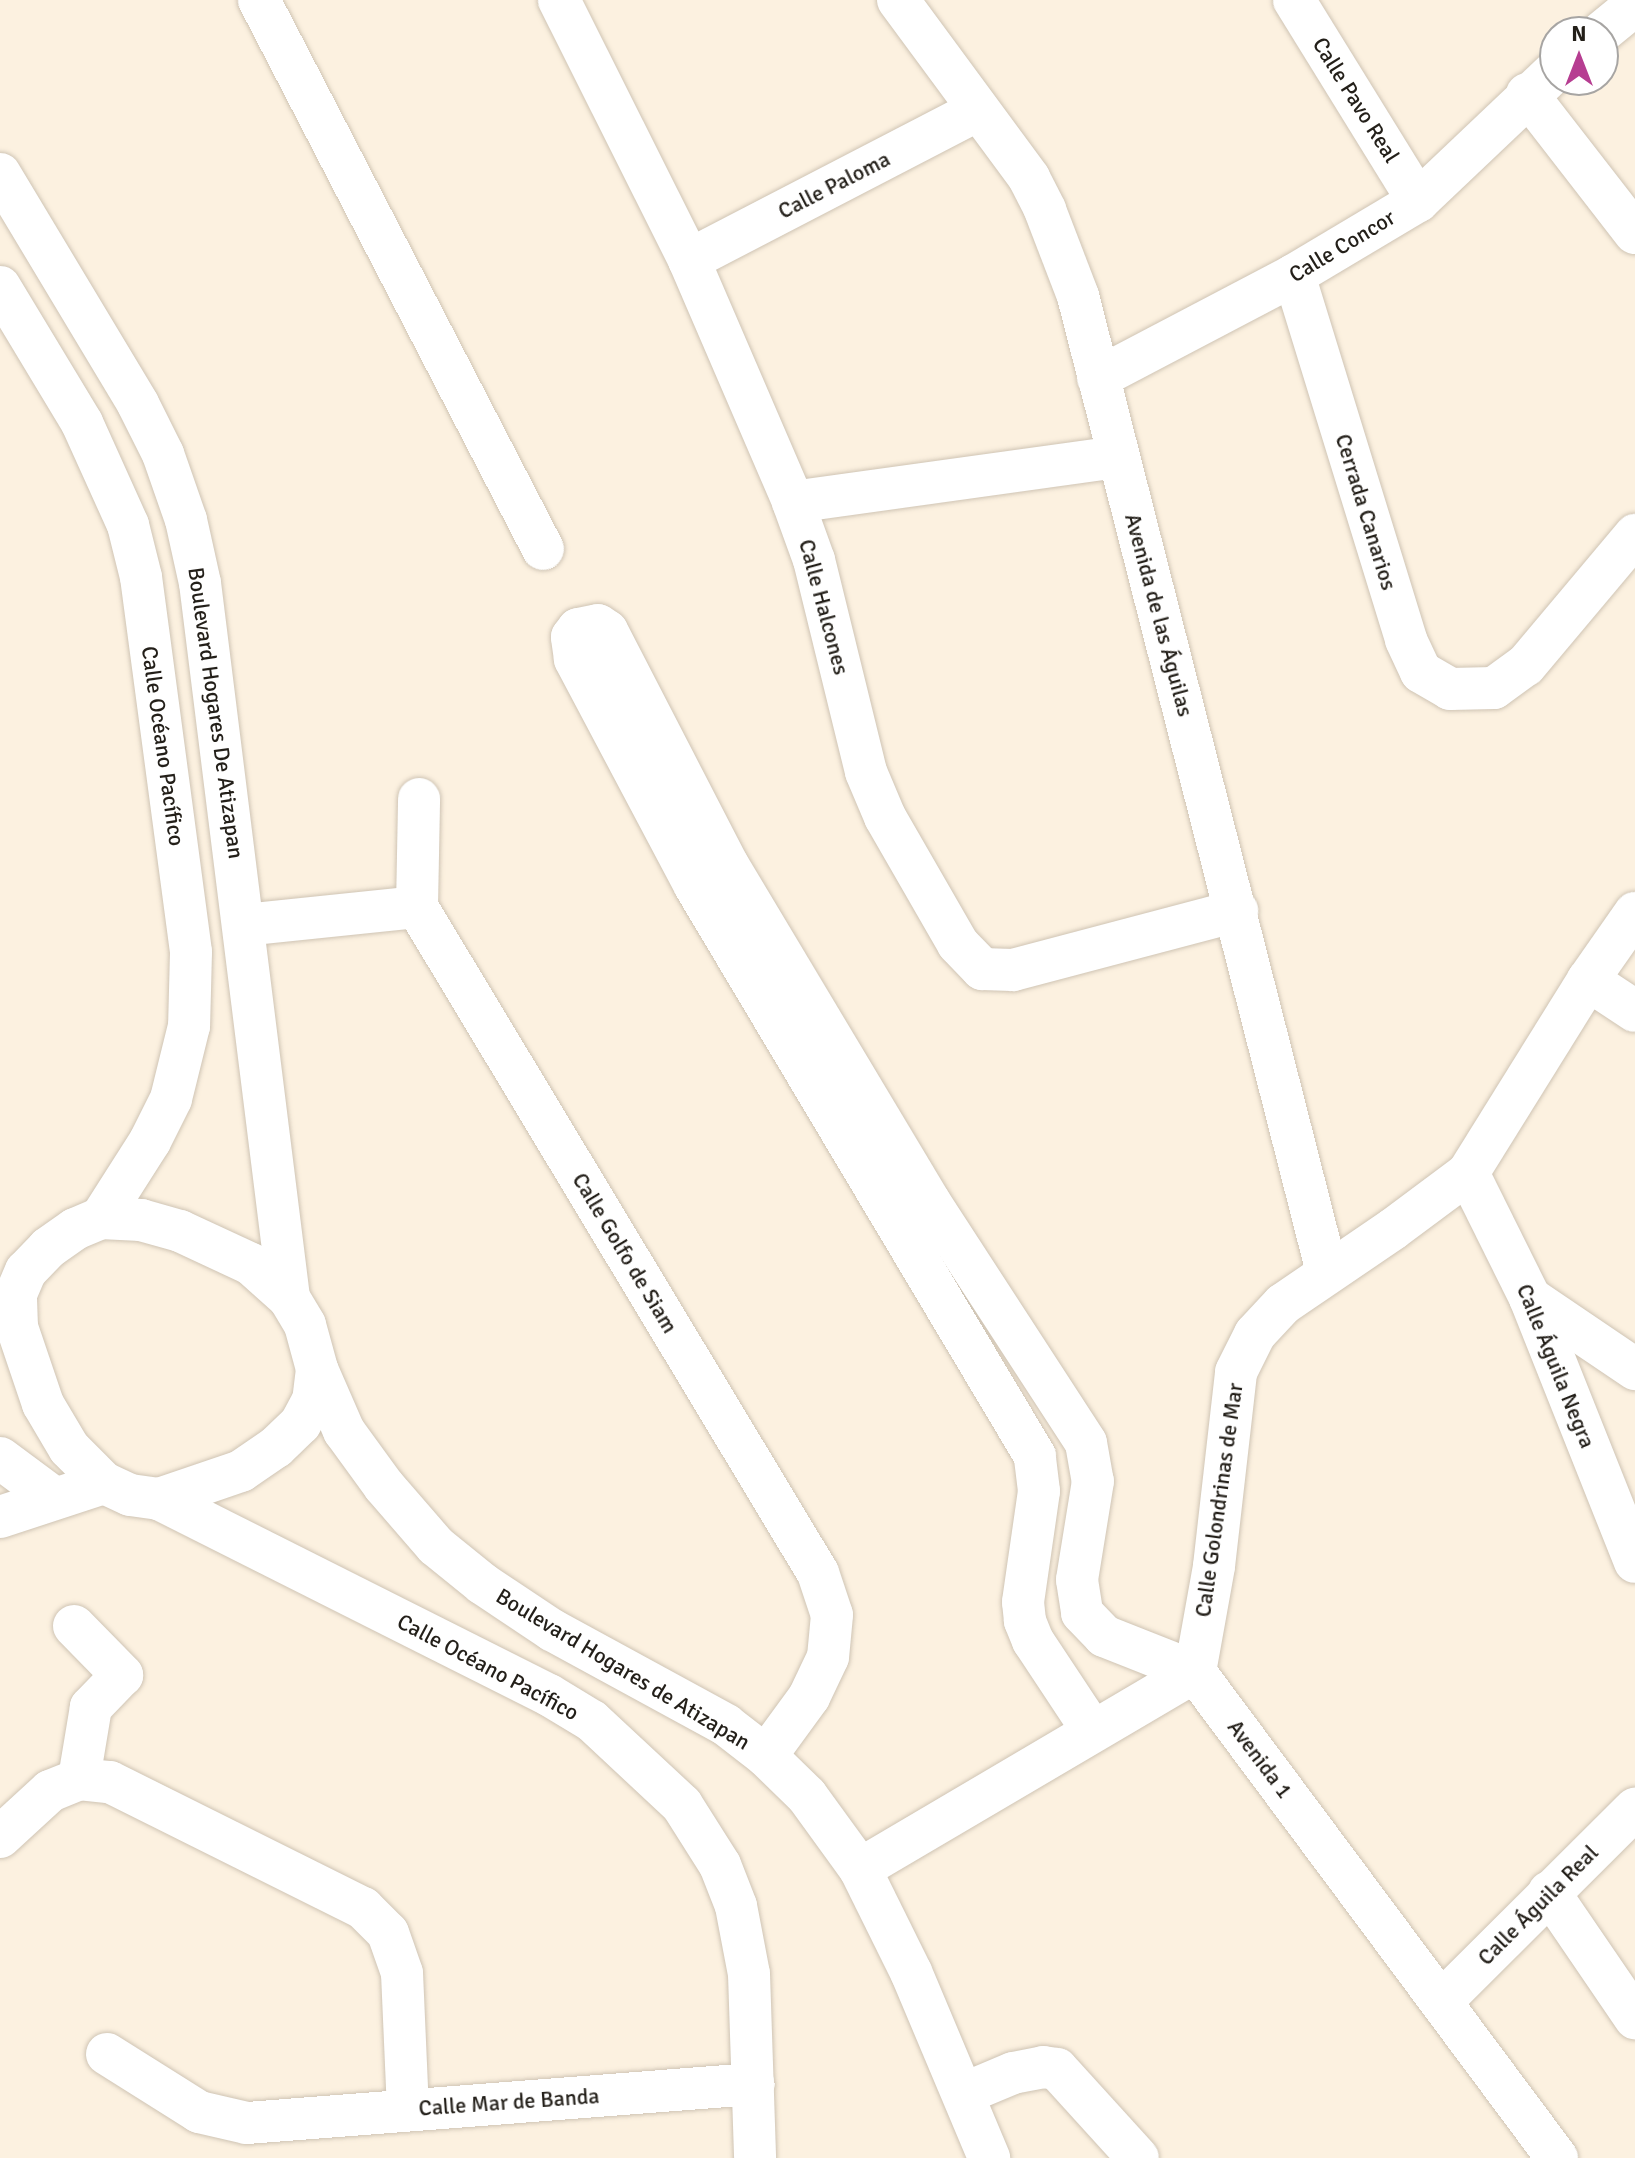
<!DOCTYPE html>
<meta charset="utf-8">
<style>
body{margin:0}
#map{position:relative;width:1635px;height:2158px;overflow:hidden;background:#fcf1e0;font-family:Signika,sans-serif}
div>[style]{position:absolute}
.roads{filter:drop-shadow(0 0 2px #cfc4b4) drop-shadow(0 0 2px #cfc4b4)}
.minor>*{height:42px;margin:-21px;padding:0 21px;transform-origin:21px;border-radius:21px;background:#fff}
span{translate:-50% -50%;white-space:nowrap;text-align:center;line-height:1.15;-webkit-text-stroke:6px #fff;paint-order:stroke}
.street-label{font-size:22px;color:#231f19}
.north{position:absolute;left:1539px;top:16px;width:80px;height:80px;box-sizing:border-box;background:#fff;border:2px solid #a7a5a3;border-radius:50%;rotate:0deg;font-size:22px;font-weight:700;line-height:32px;text-align:center;color:#231f19}
.north::after{content:'';display:block;margin:auto;width:28px;height:36px;background:#b63d91;clip-path:polygon(50% 0,100% 100%,50% 72%,0 100%)}
</style>
<div id="map">
<div class="roads">
<div class="minor">
<div style="left:259px;top:0;width:618px;rotate:62.65deg"></div>
<div style="left:559px;top:0;width:291px;rotate:63.4deg"></div>
<div style="left:689px;top:260px;width:263px;rotate:66.7deg"></div>
<div style="left:793px;top:502px;width:62px;rotate:70.1deg"></div>
<div style="left:814px;top:560px;width:218px;rotate:76.2deg"></div>
<div style="left:866px;top:772px;width:49px;rotate:67.1deg"></div>
<div style="left:885px;top:817px;width:146px;rotate:60.1deg"></div>
<div style="left:958px;top:944px;width:35px;rotate:46deg"></div>
<div style="left:982px;top:969px;width:31px;rotate:2deg"></div>
<div style="left:1013px;top:970px;width:232px;rotate:-14.8deg"></div>
<div style="left:898px;top:0;width:221px;rotate:53.6deg"></div>
<div style="left:1029px;top:178px;width:36px;rotate:63deg"></div>
<div style="left:1045px;top:210px;width:92px;rotate:69deg"></div>
<div style="left:1078px;top:296px;width:1007px;rotate:75.69deg"></div>
<div style="left:1294px;top:0;width:236px;rotate:58.3deg"></div>
<div style="left:1602px;top:32px;width:43px;rotate:-39.3deg"></div>
<div style="left:1527px;top:94px;width:176px;rotate:52.2deg"></div>
<div style="left:0;top:174px;width:268px;rotate:59deg"></div>
<div style="left:138px;top:404px;width:56px;rotate:63.4deg"></div>
<div style="left:163px;top:454px;width:70px;rotate:70.8deg"></div>
<div style="left:186px;top:520px;width:65px;rotate:77.5deg"></div>
<div style="left:200px;top:583px;width:721px;rotate:82.9deg"></div>
<div style="left:689px;top:260px;width:326px;rotate:-27.4deg"></div>
<div style="left:1294px;top:275px;width:382px;rotate:72.9deg"></div>
<div style="left:1406px;top:640px;width:35px;rotate:65deg"></div>
<div style="left:1421px;top:672px;width:34px;rotate:30deg"></div>
<div style="left:1450px;top:689px;width:44px;rotate:-1.3deg"></div>
<div style="left:1494px;top:688px;width:39px;rotate:-36deg"></div>
<div style="left:1526px;top:665px;width:170px;rotate:-50deg"></div>
<div style="left:0;top:287px;width:159px;rotate:58.9deg"></div>
<div style="left:82px;top:423px;width:112px;rotate:65.7deg"></div>
<div style="left:128px;top:525px;width:54px;rotate:76deg"></div>
<div style="left:141px;top:577px;width:378px;rotate:82.4deg"></div>
<div style="left:191px;top:952px;width:74px;rotate:91.5deg"></div>
<div style="left:189px;top:1026px;width:75px;rotate:103.9deg"></div>
<div style="left:171px;top:1099px;width:47px;rotate:116.6deg"></div>
<div style="left:150px;top:1141px;width:91px;rotate:122.5deg"></div>
<div style="left:1098px;top:378px;width:221px;rotate:-27.7deg"></div>
<div style="left:1294px;top:275px;width:144px;rotate:-30.8deg"></div>
<div style="left:1418px;top:201px;width:189px;rotate:-43.5deg"></div>
<div style="left:793px;top:502px;width:328px;rotate:-7.9deg"></div>
<div style="left:417px;top:907px;width:108px;rotate:-88.9deg"></div>
<div style="left:244px;top:925px;width:174px;rotate:-5.9deg"></div>
<div style="left:417px;top:907px;width:777px;rotate:58.95deg"></div>
<div style="left:818px;top:1573px;width:44px;rotate:71.6deg"></div>
<div style="left:832px;top:1615px;width:42px;rotate:95.4deg"></div>
<div style="left:828px;top:1657px;width:44px;rotate:115.4deg"></div>
<div style="left:809px;top:1697px;width:73px;rotate:126.1deg"></div>
<div style="left:1588px;top:980px;width:56px;rotate:33.4deg"></div>
<div style="left:1468px;top:1173px;width:140px;rotate:63.6deg"></div>
<div style="left:1530px;top:1298px;width:284px;rotate:68.3deg"></div>
<div style="left:101px;top:1218px;width:40px;rotate:2.9deg"></div>
<div style="left:141px;top:1220px;width:41px;rotate:15.8deg"></div>
<div style="left:180px;top:1231px;width:78px;rotate:24.9deg"></div>
<div style="left:251px;top:1264px;width:51px;rotate:41.8deg"></div>
<div style="left:289px;top:1298px;width:31px;rotate:59deg"></div>
<div style="left:305px;top:1325px;width:46px;rotate:74.7deg"></div>
<div style="left:317px;top:1369px;width:31px;rotate:97deg"></div>
<div style="left:313px;top:1400px;width:27px;rotate:118deg"></div>
<div style="left:300px;top:1424px;width:33px;rotate:136deg"></div>
<div style="left:276px;top:1447px;width:42px;rotate:145.6deg"></div>
<div style="left:241px;top:1471px;width:87px;rotate:161.1deg"></div>
<div style="left:159px;top:1499px;width:29px;rotate:-172deg"></div>
<div style="left:130px;top:1495px;width:29px;rotate:-155deg"></div>
<div style="left:104px;top:1483px;width:49px;rotate:-135deg"></div>
<div style="left:69px;top:1448px;width:51px;rotate:-120.6deg"></div>
<div style="left:43px;top:1404px;width:81px;rotate:-108.7deg"></div>
<div style="left:17px;top:1327px;width:33px;rotate:-92deg"></div>
<div style="left:16px;top:1294px;width:25px;rotate:-67deg"></div>
<div style="left:26px;top:1271px;width:32px;rotate:-46deg"></div>
<div style="left:48px;top:1248px;width:33px;rotate:-35deg"></div>
<div style="left:75px;top:1229px;width:28px;rotate:-23deg"></div>
<div style="left:1530px;top:1298px;width:127px;rotate:34.1deg"></div>
<div style="left:317px;top:1369px;width:68px;rotate:66.5deg"></div>
<div style="left:344px;top:1431px;width:68px;rotate:54deg"></div>
<div style="left:384px;top:1486px;width:79px;rotate:49.1deg"></div>
<div style="left:436px;top:1546px;width:60px;rotate:39deg"></div>
<div style="left:483px;top:1584px;width:83px;rotate:33.7deg"></div>
<div style="left:552px;top:1630px;width:198px;rotate:28.6deg"></div>
<div style="left:726px;top:1725px;width:51px;rotate:37.8deg"></div>
<div style="left:766px;top:1756px;width:57px;rotate:44.3deg"></div>
<div style="left:807px;top:1796px;width:90px;rotate:54deg"></div>
<div style="left:860px;top:1869px;width:115px;rotate:63.7deg"></div>
<div style="left:911px;top:1972px;width:202px;rotate:67.2deg"></div>
<div style="left:0;top:1458px;width:67px;rotate:36.5deg"></div>
<div style="left:159px;top:1499px;width:436px;rotate:26.7deg"></div>
<div style="left:549px;top:1695px;width:50px;rotate:31.2deg"></div>
<div style="left:592px;top:1721px;width:123px;rotate:43deg"></div>
<div style="left:682px;top:1805px;width:71px;rotate:57.7deg"></div>
<div style="left:720px;top:1865px;width:44px;rotate:68.7deg"></div>
<div style="left:736px;top:1906px;width:69px;rotate:79.2deg"></div>
<div style="left:749px;top:1974px;width:184px;rotate:88.1deg"></div>
<div style="left:0;top:1517px;width:109px;rotate:-18.1deg"></div>
<div style="left:74px;top:1626px;width:69px;rotate:45.6deg"></div>
<div style="left:122px;top:1675px;width:45px;rotate:134.1deg"></div>
<div style="left:91px;top:1707px;width:73px;rotate:99.5deg"></div>
<div style="left:1195px;top:1672px;width:108px;rotate:-79.8deg"></div>
<div style="left:1214px;top:1566px;width:195px;rotate:-83.5deg"></div>
<div style="left:1236px;top:1372px;width:42px;rotate:-63.4deg"></div>
<div style="left:1255px;top:1334px;width:41px;rotate:-47deg"></div>
<div style="left:1283px;top:1304px;width:133px;rotate:-34.3deg"></div>
<div style="left:1393px;top:1229px;width:94px;rotate:-36.7deg"></div>
<div style="left:1468px;top:1173px;width:227px;rotate:-58.1deg"></div>
<div style="left:1588px;top:980px;width:82px;rotate:-55deg"></div>
<div style="left:1195px;top:1672px;width:606px;rotate:53.32deg"></div>
<div style="left:1092px;top:1730px;width:107px;rotate:-123.5deg"></div>
<div style="left:1033px;top:1641px;width:22px;rotate:-112deg"></div>
<div style="left:1025px;top:1621px;width:19px;rotate:-96deg"></div>
<div style="left:1023px;top:1602px;width:112px;rotate:-81.8deg"></div>
<div style="left:1039px;top:1491px;width:35px;rotate:-97deg"></div>
<div style="left:1035px;top:1456px;width:664px;rotate:-120.82deg"></div>
<div style="left:695px;top:886px;width:257px;rotate:-117.9deg"></div>
<div style="left:575px;top:659px;width:22px;rotate:-98deg"></div>
<div style="left:572px;top:637px;width:10px;rotate:-53deg"></div>
<div style="left:578px;top:629px;width:20px;rotate:-11deg"></div>
<div style="left:598px;top:625px;width:11px;rotate:34deg"></div>
<div style="left:607px;top:631px;width:263px;rotate:62.7deg"></div>
<div style="left:728px;top:865px;width:392px;rotate:59.1deg"></div>
<div style="left:929px;top:1201px;width:288px;rotate:57deg"></div>
<div style="left:1086px;top:1443px;width:39px;rotate:80deg"></div>
<div style="left:1093px;top:1481px;width:100px;rotate:99.2deg"></div>
<div style="left:1077px;top:1580px;width:33px;rotate:81deg"></div>
<div style="left:1082px;top:1613px;width:32px;rotate:46deg"></div>
<div style="left:1104px;top:1636px;width:98px;rotate:21.6deg"></div>
<div style="left:0;top:1837px;width:68px;rotate:-42.6deg"></div>
<div style="left:50px;top:1791px;width:31px;rotate:-22deg"></div>
<div style="left:79px;top:1779px;width:31px;rotate:6deg"></div>
<div style="left:110px;top:1782px;width:283px;rotate:26.5deg"></div>
<div style="left:363px;top:1908px;width:35px;rotate:45deg"></div>
<div style="left:388px;top:1933px;width:42px;rotate:70.7deg"></div>
<div style="left:402px;top:1973px;width:137px;rotate:87.5deg"></div>
<div style="left:860px;top:1869px;width:389px;rotate:-30.5deg"></div>
<div style="left:1549px;top:1892px;width:153px;rotate:55.7deg"></div>
<div style="left:1441px;top:2002px;width:274px;rotate:-44.9deg"></div>
<div style="left:107px;top:2054px;width:109px;rotate:32.2deg"></div>
<div style="left:199px;top:2112px;width:49px;rotate:12.9deg"></div>
<div style="left:247px;top:2123px;width:508px;rotate:-4.41deg"></div>
<div style="left:963px;top:2094px;width:54px;rotate:-22.8deg"></div>
<div style="left:1013px;top:2073px;width:31px;rotate:-11deg"></div>
<div style="left:1043px;top:2067px;width:14px;rotate:8deg"></div>
<div style="left:1057px;top:2069px;width:120px;rotate:47.7deg"></div>
</div>
</div>
<div class="street-label">
<span style="left:1356px;top:100px;rotate:58deg">Calle Pavo Real</span>
<span style="left:834px;top:185px;rotate:-27deg">Calle Paloma</span>
<span style="left:1342px;top:246px;rotate:-31deg">Calle Concor</span>
<span style="left:1366px;top:512px;rotate:73deg">Cerrada Canarios</span>
<span style="left:824px;top:607px;rotate:75deg">Calle Halcones</span>
<span style="left:1159px;top:615px;rotate:75deg">Avenida de las Águilas</span>
<span style="left:216px;top:713px;rotate:82deg">Boulevard Hogares De Atizapan</span>
<span style="left:163px;top:746px;rotate:82deg">Calle Océano Pacífico</span>
<span style="left:625px;top:1253px;rotate:59deg">Calle Golfo de Siam</span>
<span style="left:1556px;top:1366px;rotate:68deg">Calle Águila Negra</span>
<span style="left:1219px;top:1500px;rotate:-82deg">Calle Golondrinas de Mar</span>
<span style="left:488px;top:1667px;rotate:28deg">Calle Océano Pacífico</span>
<span style="left:623px;top:1669px;rotate:31deg">Boulevard Hogares de Atizapan</span>
<span style="left:1260px;top:1759px;rotate:53deg">Avenida 1</span>
<span style="left:1538px;top:1905px;rotate:-45deg">Calle Águila Real</span>
<span style="left:509px;top:2102px;rotate:-4deg">Calle Mar de Banda</span>
</div>
<div class="north">N</div>
</div>
